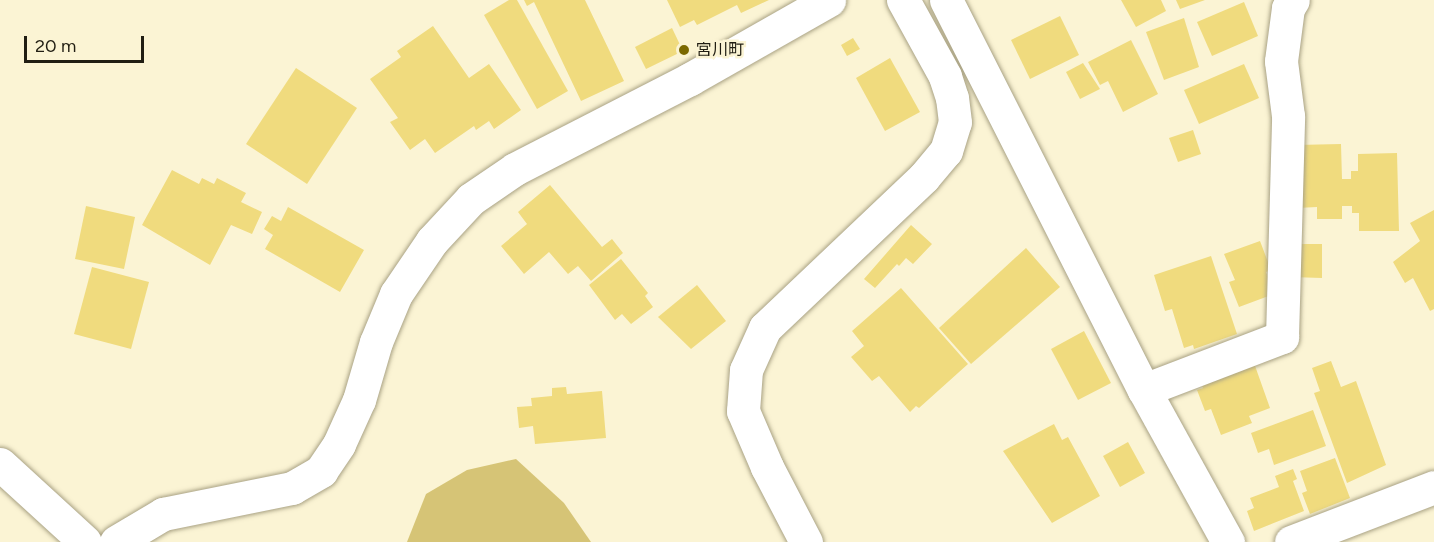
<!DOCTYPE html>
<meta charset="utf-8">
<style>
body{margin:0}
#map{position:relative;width:1434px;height:542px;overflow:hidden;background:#fbf4d4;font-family:Figtree,"Noto Sans JP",sans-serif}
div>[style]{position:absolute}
.green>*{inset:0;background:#d6c476}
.building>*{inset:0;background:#f0db7e}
.roads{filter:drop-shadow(0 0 2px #a9a284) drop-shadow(0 0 2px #a9a284)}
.minor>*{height:33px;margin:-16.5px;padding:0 16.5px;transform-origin:16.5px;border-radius:16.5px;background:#fff}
.tertiary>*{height:33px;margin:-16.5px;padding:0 16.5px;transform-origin:16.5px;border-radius:16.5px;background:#fff}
.secondary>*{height:33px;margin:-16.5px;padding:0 16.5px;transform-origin:16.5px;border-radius:16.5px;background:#fff}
.dots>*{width:16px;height:16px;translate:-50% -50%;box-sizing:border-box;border:3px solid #fbf4d4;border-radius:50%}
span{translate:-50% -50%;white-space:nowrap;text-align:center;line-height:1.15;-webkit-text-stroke:5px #fbf4d4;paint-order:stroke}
.poi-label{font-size:16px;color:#211e13}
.left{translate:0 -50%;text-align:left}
.scale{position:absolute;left:24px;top:36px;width:120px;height:27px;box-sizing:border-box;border:3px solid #211e13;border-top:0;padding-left:8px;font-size:18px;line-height:21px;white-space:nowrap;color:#211e13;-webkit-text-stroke:4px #fbf4d4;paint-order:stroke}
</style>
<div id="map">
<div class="green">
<div style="clip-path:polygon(516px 459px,564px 503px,591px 542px,407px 542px,426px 494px,467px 470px)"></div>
</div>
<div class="building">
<div style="clip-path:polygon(509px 0,517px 0,568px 91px,537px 109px,484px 15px)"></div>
<div style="clip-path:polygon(524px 0,585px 0,624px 81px,581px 101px,534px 2px,527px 6px)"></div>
<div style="clip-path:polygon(667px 0,769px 0,741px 13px,737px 5px,697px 25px,694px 20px,680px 27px)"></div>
<div style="clip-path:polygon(1121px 0,1161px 0,1166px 11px,1136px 27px)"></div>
<div style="clip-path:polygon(1176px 0,1205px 0,1180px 9px)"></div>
<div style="clip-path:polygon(1244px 2px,1258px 36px,1212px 56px,1197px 22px)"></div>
<div style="clip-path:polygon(1060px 16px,1079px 55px,1030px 79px,1011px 40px)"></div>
<div style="clip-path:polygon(1184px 18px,1199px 67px,1164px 80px,1146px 32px)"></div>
<div style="clip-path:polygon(433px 26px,469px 78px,489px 64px,521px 110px,494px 129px,489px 121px,476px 130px,474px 126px,435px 153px,425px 139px,410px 150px,390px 122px,398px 118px,370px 79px,401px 57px,397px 51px)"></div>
<div style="clip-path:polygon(672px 28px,683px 51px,646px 69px,635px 47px)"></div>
<div style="clip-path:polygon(853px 38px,860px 49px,847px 56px,841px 45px)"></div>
<div style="clip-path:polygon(1131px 40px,1158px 94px,1123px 112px,1108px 81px,1100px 85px,1088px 62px)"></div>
<div style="clip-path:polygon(890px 58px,920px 112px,885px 131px,856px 78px)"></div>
<div style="clip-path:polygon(1083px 63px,1100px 89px,1080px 99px,1066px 72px)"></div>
<div style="clip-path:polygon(1244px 64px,1259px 98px,1199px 124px,1184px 90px)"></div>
<div style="clip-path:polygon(296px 68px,357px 108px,307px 184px,246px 144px)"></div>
<div style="clip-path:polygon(1193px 130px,1201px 154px,1178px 162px,1169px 138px)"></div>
<div style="clip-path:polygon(1341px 144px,1342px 179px,1351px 179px,1351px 171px,1358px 171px,1358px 154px,1397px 153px,1399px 231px,1359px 231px,1359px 213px,1352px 213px,1352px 206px,1342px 206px,1342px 219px,1317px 219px,1317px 207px,1297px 208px,1296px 145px)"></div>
<div style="clip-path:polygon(172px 170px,199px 184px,202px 178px,214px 184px,217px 178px,246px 193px,241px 202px,262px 212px,252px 234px,231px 225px,210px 265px,142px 225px)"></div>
<div style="clip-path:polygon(550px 185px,602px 247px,612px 239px,623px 253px,591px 281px,578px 266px,568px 274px,549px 252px,524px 274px,501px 246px,527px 224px,518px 212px)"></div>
<div style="clip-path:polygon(86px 206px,135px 217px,124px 269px,75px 259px)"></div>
<div style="clip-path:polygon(288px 207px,364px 250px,340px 292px,265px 249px,273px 235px,264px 229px,272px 216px,281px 221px)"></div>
<div style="clip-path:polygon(1434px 210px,1434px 309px,1430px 311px,1413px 278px,1405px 283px,1393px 262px,1420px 241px,1410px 223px)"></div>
<div style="clip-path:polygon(911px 225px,932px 244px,913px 264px,906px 258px,899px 266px,897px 264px,875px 288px,864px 279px)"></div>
<div style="clip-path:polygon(1260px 241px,1271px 270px,1266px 272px,1274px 294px,1239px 307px,1229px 282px,1235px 280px,1224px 254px)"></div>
<div style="clip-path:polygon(1291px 244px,1322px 244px,1322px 278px,1291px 277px)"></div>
<div style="clip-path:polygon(1026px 248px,1060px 287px,971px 364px,939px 328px)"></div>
<div style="clip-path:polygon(1211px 256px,1237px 334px,1194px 349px,1193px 345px,1184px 348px,1172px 309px,1165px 311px,1154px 275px)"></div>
<div style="clip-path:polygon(621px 259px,648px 293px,645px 296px,653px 307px,631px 324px,622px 314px,615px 320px,589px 285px)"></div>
<div style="clip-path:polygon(92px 267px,149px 282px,131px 349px,74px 334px)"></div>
<div style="clip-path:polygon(697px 285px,726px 321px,691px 349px,658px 317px)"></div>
<div style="clip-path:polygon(901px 288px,968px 364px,919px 408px,916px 406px,910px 412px,879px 376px,872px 381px,851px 357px,864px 346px,852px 331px)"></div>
<div style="clip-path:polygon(1084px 331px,1111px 383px,1078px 400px,1051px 349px)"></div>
<div style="clip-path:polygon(1331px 361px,1341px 387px,1356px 381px,1386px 465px,1347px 483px,1314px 393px,1320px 391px,1312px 368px)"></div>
<div style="clip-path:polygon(1254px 363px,1270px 408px,1249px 416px,1252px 423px,1221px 435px,1211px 409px,1205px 411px,1197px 390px,1203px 388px,1201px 382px)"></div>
<div style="clip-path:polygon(566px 387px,567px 394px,602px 391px,606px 438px,535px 444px,533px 426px,519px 428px,517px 407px,532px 406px,531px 398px,552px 396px,552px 388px)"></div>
<div style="clip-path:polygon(1313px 410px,1326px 446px,1274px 465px,1269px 449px,1258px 453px,1251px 433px)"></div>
<div style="clip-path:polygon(1054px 424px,1062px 440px,1068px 437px,1100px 496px,1052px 523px,1003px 451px)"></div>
<div style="clip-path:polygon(1128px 442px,1145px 473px,1120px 487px,1103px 456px)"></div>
<div style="clip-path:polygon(1335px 458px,1350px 498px,1310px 514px,1302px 493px,1307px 491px,1300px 471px)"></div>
<div style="clip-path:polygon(1293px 469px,1297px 479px,1293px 481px,1304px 511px,1254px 531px,1247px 511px,1254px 508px,1250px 498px,1279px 487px,1275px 476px)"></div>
</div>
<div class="roads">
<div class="minor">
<div style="left:1144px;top:390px;width:148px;rotate:-21deg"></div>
<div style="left:1282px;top:337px;width:221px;rotate:-88.4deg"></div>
<div style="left:1288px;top:116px;width:55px;rotate:-97.3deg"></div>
<div style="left:1281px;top:61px;width:53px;rotate:-82.5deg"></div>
<div style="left:1288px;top:8px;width:9px;rotate:-58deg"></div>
<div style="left:806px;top:542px;width:85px;rotate:-117.5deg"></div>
<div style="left:767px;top:467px;width:61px;rotate:-113.2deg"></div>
<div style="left:743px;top:411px;width:41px;rotate:-85.8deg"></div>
<div style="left:746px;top:370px;width:46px;rotate:-65.7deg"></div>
<div style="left:765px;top:328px;width:219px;rotate:-43.5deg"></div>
<div style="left:924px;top:177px;width:34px;rotate:-50deg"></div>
<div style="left:946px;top:151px;width:30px;rotate:-73deg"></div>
<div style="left:955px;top:122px;width:24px;rotate:-97deg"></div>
<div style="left:952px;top:98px;width:23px;rotate:-108deg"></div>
<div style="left:945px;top:76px;width:87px;rotate:-118.9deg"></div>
<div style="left:1291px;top:542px;width:153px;rotate:-21deg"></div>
</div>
<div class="tertiary">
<div style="left:946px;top:0;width:437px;rotate:63.1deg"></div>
<div style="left:1144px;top:390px;width:174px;rotate:61.1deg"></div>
<div style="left:116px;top:542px;width:55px;rotate:-30.8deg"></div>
<div style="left:163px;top:514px;width:132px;rotate:-11.4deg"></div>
<div style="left:292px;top:488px;width:34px;rotate:-30deg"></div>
<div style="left:321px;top:471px;width:32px;rotate:-56deg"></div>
<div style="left:339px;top:444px;width:48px;rotate:-65.6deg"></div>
<div style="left:359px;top:400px;width:60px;rotate:-73.7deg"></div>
<div style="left:376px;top:342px;width:52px;rotate:-67.4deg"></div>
<div style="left:396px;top:294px;width:64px;rotate:-55.8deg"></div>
<div style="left:432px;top:241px;width:57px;rotate:-47.1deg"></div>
<div style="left:471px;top:199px;width:53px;rotate:-34.3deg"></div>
<div style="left:515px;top:169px;width:197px;rotate:-27.2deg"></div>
<div style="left:690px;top:79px;width:160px;rotate:-29.6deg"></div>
</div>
<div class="secondary">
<div style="left:0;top:464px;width:115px;rotate:42.5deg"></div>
</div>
</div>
<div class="dots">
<div style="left:684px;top:50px;background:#7b6900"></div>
</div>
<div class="poi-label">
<span class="left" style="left:696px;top:50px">宮川町</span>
</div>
<div class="scale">20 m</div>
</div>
